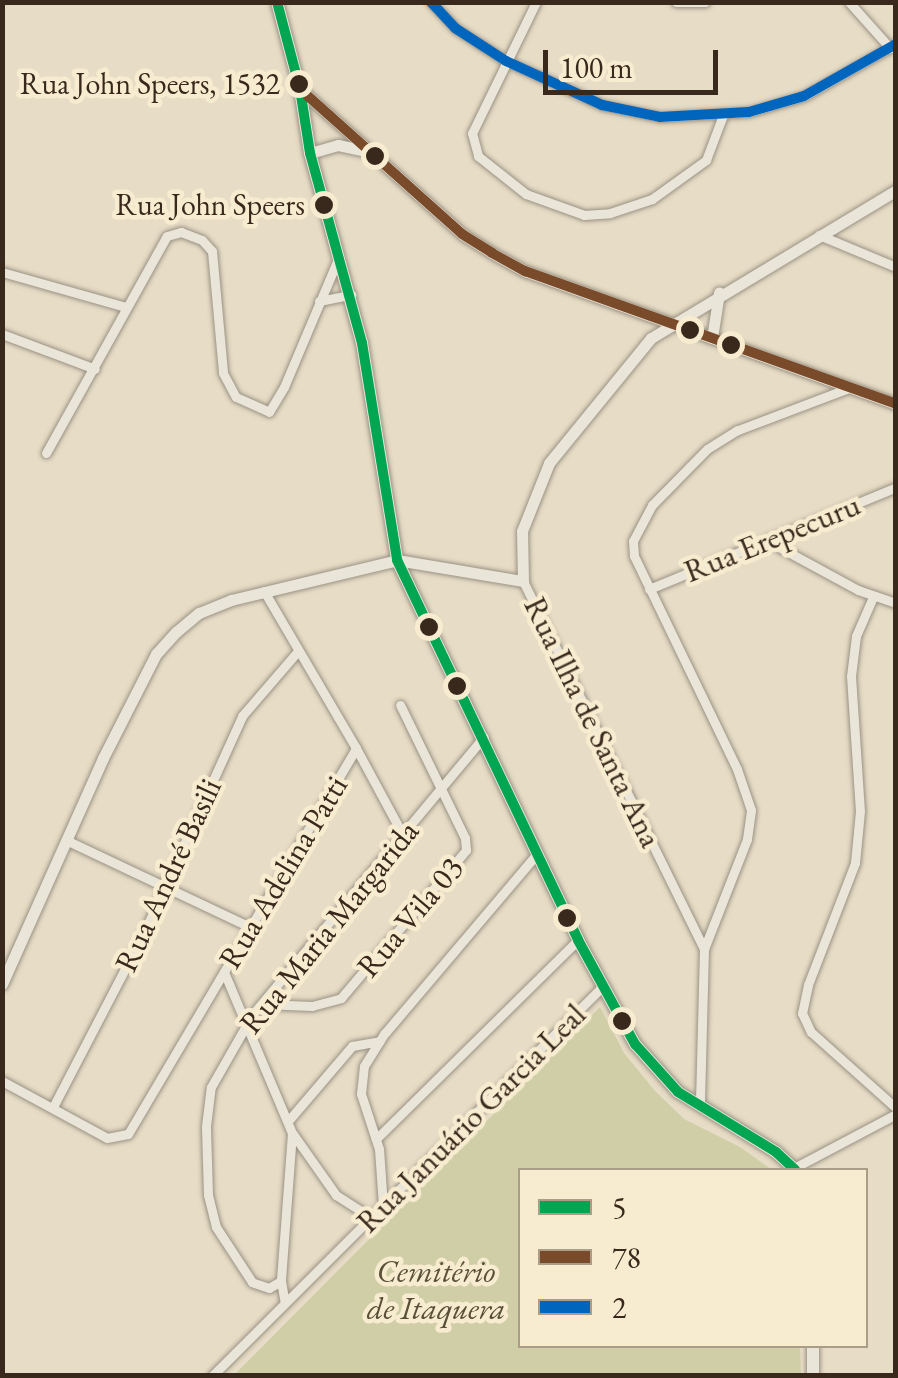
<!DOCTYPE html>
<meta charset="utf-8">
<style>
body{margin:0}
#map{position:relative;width:898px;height:1378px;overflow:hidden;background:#e7dcc5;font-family:"EB Garamond",serif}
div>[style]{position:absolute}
.green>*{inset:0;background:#cfcea7}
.roads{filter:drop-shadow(0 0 2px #9a9284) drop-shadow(0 0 2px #9a9284)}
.minor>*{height:9px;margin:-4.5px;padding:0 4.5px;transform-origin:4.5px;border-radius:4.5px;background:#eae5d9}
.tertiary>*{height:11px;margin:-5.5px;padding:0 5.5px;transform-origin:5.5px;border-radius:5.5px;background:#eae5d9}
.secondary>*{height:12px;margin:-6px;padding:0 6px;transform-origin:6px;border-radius:6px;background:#eae5d9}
.bus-1>*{height:10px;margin:-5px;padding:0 5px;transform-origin:5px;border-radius:5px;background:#00a651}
.bus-2>*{height:10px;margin:-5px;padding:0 5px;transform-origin:5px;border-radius:5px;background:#7a4b2a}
.bus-3>*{height:10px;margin:-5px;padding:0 5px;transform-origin:5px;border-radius:5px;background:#0065bd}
.dots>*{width:28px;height:28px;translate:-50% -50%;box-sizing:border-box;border:5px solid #f8ecd0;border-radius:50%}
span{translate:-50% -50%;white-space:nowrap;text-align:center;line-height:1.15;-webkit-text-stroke:9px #f8ecd0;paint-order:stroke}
.bus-label{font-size:30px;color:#38291c}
.right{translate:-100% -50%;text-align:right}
.street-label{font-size:32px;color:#38291c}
.park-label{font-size:32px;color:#595039;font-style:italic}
.frame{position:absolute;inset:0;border:5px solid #38291c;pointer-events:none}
.legend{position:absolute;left:518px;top:1168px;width:350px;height:180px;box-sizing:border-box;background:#f8ecd0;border:2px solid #ab9e88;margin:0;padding:12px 18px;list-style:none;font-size:30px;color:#38291c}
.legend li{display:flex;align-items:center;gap:20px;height:50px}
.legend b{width:50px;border:2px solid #ab9e88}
.scale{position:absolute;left:543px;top:50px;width:175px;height:45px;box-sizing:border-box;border:5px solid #38291c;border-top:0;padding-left:12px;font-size:30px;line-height:35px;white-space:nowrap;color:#38291c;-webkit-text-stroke:8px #f8ecd0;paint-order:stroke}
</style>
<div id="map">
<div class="green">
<div style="clip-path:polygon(600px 1007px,624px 1053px,655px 1091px,684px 1119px,740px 1147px,772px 1170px,520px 1170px,520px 1346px,800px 1346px,801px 1375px,234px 1375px)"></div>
</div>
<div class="roads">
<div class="minor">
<div style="left:431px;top:2px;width:35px;rotate:47deg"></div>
<div style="left:455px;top:28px;width:61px;rotate:32.9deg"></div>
<div style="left:506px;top:61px;width:106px;rotate:24.6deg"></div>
<div style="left:602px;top:105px;width:59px;rotate:11.7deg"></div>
<div style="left:660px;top:117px;width:89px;rotate:-3.2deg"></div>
<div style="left:749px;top:112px;width:57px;rotate:-16.2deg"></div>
<div style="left:804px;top:96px;width:106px;rotate:-29.5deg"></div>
<div style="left:536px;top:2px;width:146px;rotate:116deg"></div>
<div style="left:472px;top:133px;width:24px;rotate:75deg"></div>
<div style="left:478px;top:156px;width:61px;rotate:38.4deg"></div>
<div style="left:526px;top:194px;width:62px;rotate:19.9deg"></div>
<div style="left:584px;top:215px;width:26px;rotate:-4deg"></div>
<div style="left:610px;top:213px;width:44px;rotate:-18.4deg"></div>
<div style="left:652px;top:199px;width:67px;rotate:-35.8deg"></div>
<div style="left:706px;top:160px;width:48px;rotate:-69.3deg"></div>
<div style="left:676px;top:2px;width:29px"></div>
<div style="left:849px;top:2px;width:62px;rotate:48.3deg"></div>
<div style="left:819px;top:235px;width:83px;rotate:22.6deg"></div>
<div style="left:2px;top:272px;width:129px;rotate:15.8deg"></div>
<div style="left:319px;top:301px;width:33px;rotate:-11deg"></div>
<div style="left:2px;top:334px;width:99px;rotate:20.6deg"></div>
<div style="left:46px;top:453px;width:248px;rotate:-60.9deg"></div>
<div style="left:167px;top:236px;width:15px;rotate:-16deg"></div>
<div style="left:181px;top:232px;width:22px;rotate:21deg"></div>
<div style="left:202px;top:240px;width:15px;rotate:48deg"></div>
<div style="left:212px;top:251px;width:122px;rotate:84.8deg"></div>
<div style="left:223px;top:373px;width:27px;rotate:62deg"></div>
<div style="left:236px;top:397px;width:36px;rotate:24deg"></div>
<div style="left:269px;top:412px;width:29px;rotate:-59deg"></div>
<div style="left:284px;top:387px;width:141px;rotate:-67.1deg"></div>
<div style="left:766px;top:540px;width:105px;rotate:28.5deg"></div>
<div style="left:858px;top:590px;width:40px;rotate:18.9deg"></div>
<div style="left:523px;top:581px;width:410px;rotate:63.8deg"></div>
<div style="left:704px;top:949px;width:157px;rotate:91.5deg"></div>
<div style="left:649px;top:589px;width:267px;rotate:-22.4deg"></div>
<div style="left:873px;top:597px;width:43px;rotate:113.6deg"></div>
<div style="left:856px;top:636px;width:40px;rotate:97.1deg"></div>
<div style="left:851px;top:676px;width:135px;rotate:86.2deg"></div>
<div style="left:860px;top:811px;width:52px;rotate:95.5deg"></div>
<div style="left:855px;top:863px;width:131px;rotate:111.1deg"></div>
<div style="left:808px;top:985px;width:29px;rotate:102deg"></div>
<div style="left:802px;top:1013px;width:21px;rotate:65deg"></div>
<div style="left:811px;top:1032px;width:114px;rotate:41.8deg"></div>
<div style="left:356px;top:748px;width:99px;rotate:61.6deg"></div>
<div style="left:66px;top:840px;width:204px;rotate:25.3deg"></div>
<div style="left:704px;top:949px;width:118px;rotate:-68.6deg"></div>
<div style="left:747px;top:839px;width:29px;rotate:-82deg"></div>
<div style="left:751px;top:810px;width:43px;rotate:-108.9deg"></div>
<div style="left:737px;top:769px;width:237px;rotate:-115.8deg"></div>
<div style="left:634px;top:556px;width:15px;rotate:-94deg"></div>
<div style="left:633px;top:541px;width:41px;rotate:-62.2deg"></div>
<div style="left:652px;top:505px;width:78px;rotate:-45.5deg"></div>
<div style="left:707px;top:449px;width:36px;rotate:-32deg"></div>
<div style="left:738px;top:430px;width:121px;rotate:-20.8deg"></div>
<div style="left:224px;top:972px;width:175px;rotate:67.1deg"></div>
<div style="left:292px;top:1133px;width:148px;rotate:94.3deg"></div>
<div style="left:281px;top:1281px;width:22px;rotate:80deg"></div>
<div style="left:262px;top:1004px;width:50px;rotate:2.3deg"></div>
<div style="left:312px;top:1006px;width:30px;rotate:-15deg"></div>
<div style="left:341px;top:998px;width:194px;rotate:-49.8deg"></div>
<div style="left:466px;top:850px;width:12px;rotate:-95deg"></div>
<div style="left:465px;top:838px;width:148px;rotate:-116deg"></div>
<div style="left:2px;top:1081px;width:119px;rotate:28.5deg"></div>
<div style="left:107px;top:1138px;width:21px;rotate:-11deg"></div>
<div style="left:128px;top:1134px;width:448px;rotate:-59.4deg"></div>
<div style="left:356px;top:748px;width:182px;rotate:-120.4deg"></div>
<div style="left:53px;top:1107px;width:202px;rotate:-62.5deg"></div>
<div style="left:146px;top:928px;width:233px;rotate:-65.6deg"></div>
<div style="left:242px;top:716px;width:84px;rotate:-49.3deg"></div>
<div style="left:288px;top:1121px;width:99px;rotate:-49.5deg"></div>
<div style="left:352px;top:1046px;width:28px;rotate:-10deg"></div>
<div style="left:293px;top:1134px;width:75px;rotate:54.8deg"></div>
<div style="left:336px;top:1195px;width:43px;rotate:32.6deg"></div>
<div style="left:376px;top:1139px;width:284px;rotate:-44.6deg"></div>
<div style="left:794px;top:1168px;width:115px;rotate:-27.9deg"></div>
<div style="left:383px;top:1206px;width:57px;rotate:-94deg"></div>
<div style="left:379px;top:1149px;width:58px;rotate:-108.1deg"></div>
<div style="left:361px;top:1094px;width:28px;rotate:-84deg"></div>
<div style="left:364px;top:1066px;width:39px;rotate:-58deg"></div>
<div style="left:385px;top:1033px;width:235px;rotate:-49.7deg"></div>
<div style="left:281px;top:1281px;width:14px;rotate:150deg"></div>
<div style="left:269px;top:1288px;width:18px;rotate:-161deg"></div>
<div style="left:252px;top:1282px;width:66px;rotate:-123.2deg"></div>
<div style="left:216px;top:1227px;width:33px;rotate:-104deg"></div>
<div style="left:208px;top:1195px;width:69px;rotate:-91.7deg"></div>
<div style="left:206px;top:1126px;width:39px;rotate:-83deg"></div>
<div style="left:211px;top:1087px;width:83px;rotate:-60.3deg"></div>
<div style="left:252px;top:1015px;width:362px;rotate:-50.2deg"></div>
<div style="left:212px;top:1376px;width:551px;rotate:-44.93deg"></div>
</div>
<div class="tertiary">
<div style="left:300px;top:89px;width:217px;rotate:41.8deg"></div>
<div style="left:462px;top:234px;width:36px;rotate:32deg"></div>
<div style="left:492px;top:253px;width:38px;rotate:29deg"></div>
<div style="left:525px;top:271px;width:394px;rotate:19.7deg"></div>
<div style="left:310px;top:153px;width:29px;rotate:-16deg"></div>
<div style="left:338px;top:145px;width:29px;rotate:12deg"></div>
<div style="left:712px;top:338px;width:46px;rotate:-81.2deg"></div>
<div style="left:2px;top:984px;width:248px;rotate:-65.9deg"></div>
<div style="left:103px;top:758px;width:117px;rotate:-63deg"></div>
<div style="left:156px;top:654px;width:30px;rotate:-48deg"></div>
<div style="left:176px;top:632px;width:30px;rotate:-40deg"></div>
<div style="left:199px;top:613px;width:35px;rotate:-22deg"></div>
<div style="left:231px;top:600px;width:171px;rotate:-13.5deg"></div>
<div style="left:397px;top:560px;width:128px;rotate:9.5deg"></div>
<div style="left:523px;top:581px;width:50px;rotate:-91.1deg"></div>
<div style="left:522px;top:531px;width:73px;rotate:-68.3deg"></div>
<div style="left:549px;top:463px;width:161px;rotate:-50.8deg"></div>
<div style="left:651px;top:338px;width:286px;rotate:-31.1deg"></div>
</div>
<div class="secondary">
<div style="left:277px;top:2px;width:90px;rotate:75.2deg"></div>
<div style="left:300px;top:89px;width:65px;rotate:81.1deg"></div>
<div style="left:310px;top:153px;width:197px;rotate:74.7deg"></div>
<div style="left:362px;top:343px;width:220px;rotate:80.8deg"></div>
<div style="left:397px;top:560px;width:421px;rotate:64.5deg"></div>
<div style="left:578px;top:940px;width:119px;rotate:61.3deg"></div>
<div style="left:635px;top:1044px;width:64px;rotate:48.1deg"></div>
<div style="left:678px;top:1092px;width:115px;rotate:31.5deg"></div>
<div style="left:776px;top:1152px;width:26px;rotate:43deg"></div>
<div style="left:813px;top:1346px;width:30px;rotate:90deg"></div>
</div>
</div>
<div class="bus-1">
<div style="left:277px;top:2px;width:90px;rotate:75.2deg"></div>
<div style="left:300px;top:89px;width:65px;rotate:81.1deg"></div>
<div style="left:310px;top:153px;width:197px;rotate:74.7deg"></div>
<div style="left:362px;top:343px;width:220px;rotate:80.8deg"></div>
<div style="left:397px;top:560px;width:421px;rotate:64.5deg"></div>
<div style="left:578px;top:940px;width:119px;rotate:61.3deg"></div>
<div style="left:635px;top:1044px;width:64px;rotate:48.1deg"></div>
<div style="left:678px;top:1092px;width:115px;rotate:31.5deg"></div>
<div style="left:776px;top:1152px;width:26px;rotate:43deg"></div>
</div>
<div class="bus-2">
<div style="left:300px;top:89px;width:217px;rotate:41.8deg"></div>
<div style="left:462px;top:234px;width:36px;rotate:32deg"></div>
<div style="left:492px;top:253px;width:38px;rotate:29deg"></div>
<div style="left:525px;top:271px;width:394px;rotate:19.7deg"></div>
</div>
<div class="bus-3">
<div style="left:431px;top:2px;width:35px;rotate:47deg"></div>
<div style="left:455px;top:28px;width:61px;rotate:32.9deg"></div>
<div style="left:506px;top:61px;width:106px;rotate:24.6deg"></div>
<div style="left:602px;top:105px;width:59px;rotate:11.7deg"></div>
<div style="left:660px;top:117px;width:89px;rotate:-3.2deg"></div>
<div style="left:749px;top:112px;width:57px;rotate:-16.2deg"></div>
<div style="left:804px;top:96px;width:106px;rotate:-29.5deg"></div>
</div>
<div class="dots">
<div style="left:299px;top:84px;background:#38291c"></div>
<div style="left:375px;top:156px;background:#38291c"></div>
<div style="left:324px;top:205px;background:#38291c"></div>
<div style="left:690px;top:330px;background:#38291c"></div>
<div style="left:731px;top:345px;background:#38291c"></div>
<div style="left:429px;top:627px;background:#38291c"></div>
<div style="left:457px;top:686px;background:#38291c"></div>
<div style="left:567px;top:918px;background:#38291c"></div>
<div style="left:622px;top:1021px;background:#38291c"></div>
</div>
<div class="bus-label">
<span class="right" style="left:280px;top:84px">Rua John Speers, 1532</span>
<span class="right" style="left:305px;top:205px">Rua John Speers</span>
</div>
<div class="street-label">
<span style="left:772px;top:538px;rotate:-22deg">Rua Erepecuru</span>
<span style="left:593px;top:722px;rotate:64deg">Rua Ilha de Santa Ana</span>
<span style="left:283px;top:872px;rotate:-59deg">Rua Adelina Patti</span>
<span style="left:168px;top:875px;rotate:-65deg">Rua André Basili</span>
<span style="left:410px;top:917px;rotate:-50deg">Rua Vila 03</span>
<span style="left:329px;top:927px;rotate:-51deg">Rua Maria Margarida</span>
<span style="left:471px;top:1118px;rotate:-45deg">Rua Januário Garcia Leal</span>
</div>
<div class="park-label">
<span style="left:436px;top:1290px">Cemitério<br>de Itaquera</span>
</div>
<div class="frame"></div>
<ul class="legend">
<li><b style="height:12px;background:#00a651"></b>5</li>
<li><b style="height:12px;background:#7a4b2a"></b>78</li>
<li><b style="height:12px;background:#0065bd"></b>2</li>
</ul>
<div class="scale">100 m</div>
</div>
